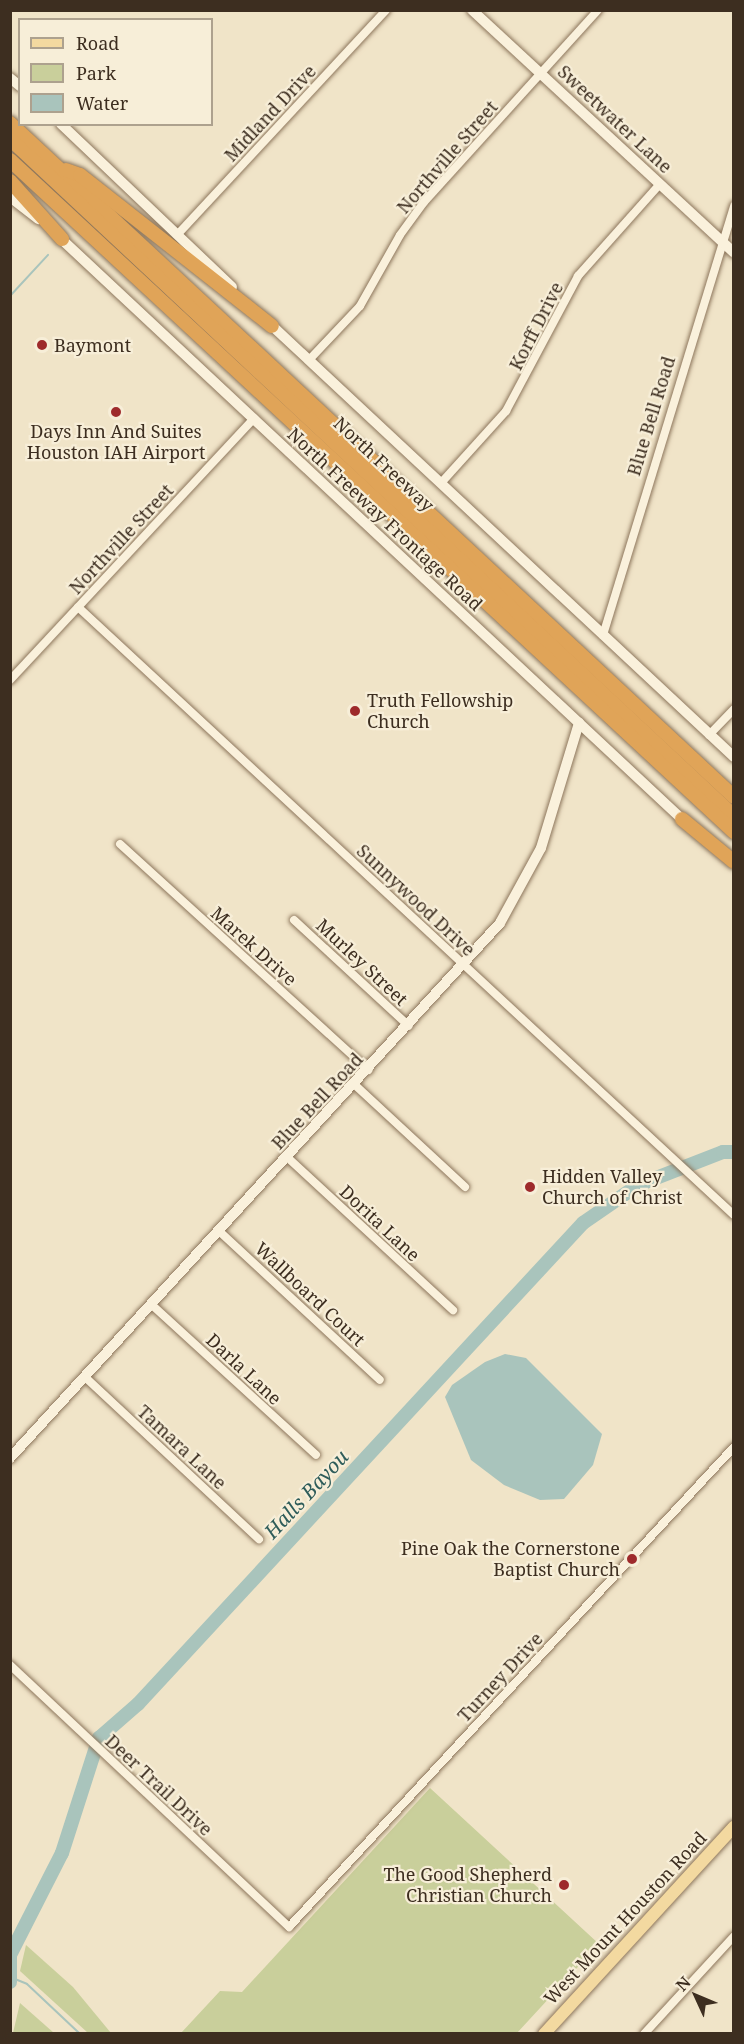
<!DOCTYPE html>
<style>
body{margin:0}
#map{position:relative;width:744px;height:2044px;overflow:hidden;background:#f0e4c8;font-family:"Noto Serif",serif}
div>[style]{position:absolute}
.green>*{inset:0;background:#c9cf9b}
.water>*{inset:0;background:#a9c4bc}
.stream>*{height:2px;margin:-1px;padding:0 1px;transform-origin:1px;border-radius:1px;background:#a9c4bc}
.river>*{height:14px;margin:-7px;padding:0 7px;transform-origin:7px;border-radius:7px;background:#a9c4bc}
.roads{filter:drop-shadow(0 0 2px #8d765c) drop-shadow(0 0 2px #8d765c)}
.street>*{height:8px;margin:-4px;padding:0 4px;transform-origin:4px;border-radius:4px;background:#faf1dc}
.secondary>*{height:10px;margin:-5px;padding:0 5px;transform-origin:5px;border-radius:5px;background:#faf1dc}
.primary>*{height:12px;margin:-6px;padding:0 6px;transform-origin:6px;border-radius:6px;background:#f3d9a0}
.highway>*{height:14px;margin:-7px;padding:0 7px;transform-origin:7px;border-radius:7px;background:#e0a458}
.dots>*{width:16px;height:16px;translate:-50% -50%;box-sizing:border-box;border:3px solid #f7eed8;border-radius:50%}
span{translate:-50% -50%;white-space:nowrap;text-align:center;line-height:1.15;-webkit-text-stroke:4.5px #f7eed8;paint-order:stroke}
.street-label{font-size:18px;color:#3d2e20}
.poi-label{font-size:18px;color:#3d2e20}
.left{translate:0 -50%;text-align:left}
.right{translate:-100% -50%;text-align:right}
.water-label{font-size:20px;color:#2f5d5a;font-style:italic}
.frame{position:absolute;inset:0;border:12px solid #3d2e20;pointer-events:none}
.legend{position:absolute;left:18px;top:18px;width:195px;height:108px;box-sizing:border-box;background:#f7eed8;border:2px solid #ada18e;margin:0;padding:8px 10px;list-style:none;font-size:18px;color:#3d2e20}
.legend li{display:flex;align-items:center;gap:12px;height:30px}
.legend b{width:30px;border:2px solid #ada18e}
.north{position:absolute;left:666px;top:1966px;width:60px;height:60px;-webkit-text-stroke:4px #f7eed8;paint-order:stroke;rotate:314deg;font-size:16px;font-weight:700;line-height:24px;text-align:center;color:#3d2e20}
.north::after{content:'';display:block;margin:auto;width:21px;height:27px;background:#3d2e20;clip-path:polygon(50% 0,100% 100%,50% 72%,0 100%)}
</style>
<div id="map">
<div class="green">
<div style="clip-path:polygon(430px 1788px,599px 1944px,517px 2033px,181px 2033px,220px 1991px,242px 1992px)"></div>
<div style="clip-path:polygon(26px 1945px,73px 1987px,111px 2033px,88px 2033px,20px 1971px)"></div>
<div style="clip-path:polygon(20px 2003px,54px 2033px,13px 2033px)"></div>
</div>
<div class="water">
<div style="clip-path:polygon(505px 1354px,526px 1358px,602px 1434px,593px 1465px,564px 1499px,540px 1500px,504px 1485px,471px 1460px,445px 1397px,452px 1385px,485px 1362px)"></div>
</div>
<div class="stream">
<div style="left:10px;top:296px;width:56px;rotate:-47.2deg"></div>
<div style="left:10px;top:1977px;width:18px;rotate:22deg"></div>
<div style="left:27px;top:1984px;width:73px;rotate:43.3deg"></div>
</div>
<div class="river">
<div style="left:10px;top:1955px;width:114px;rotate:-63deg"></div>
<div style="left:62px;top:1853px;width:121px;rotate:-72.2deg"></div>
<div style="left:99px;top:1738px;width:52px;rotate:-41.1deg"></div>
<div style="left:138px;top:1704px;width:655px;rotate:-47.23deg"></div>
<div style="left:583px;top:1223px;width:67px;rotate:-34.6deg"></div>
<div style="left:638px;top:1185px;width:91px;rotate:-21.2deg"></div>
<div style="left:723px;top:1152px;width:11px"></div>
<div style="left:10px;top:1956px;width:26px;rotate:90deg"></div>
</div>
<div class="roads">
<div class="street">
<div style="left:177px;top:235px;width:307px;rotate:-47.1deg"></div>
<div style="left:309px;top:360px;width:74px;rotate:-46.6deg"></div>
<div style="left:360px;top:306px;width:81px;rotate:-60.6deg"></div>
<div style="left:400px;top:235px;width:41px;rotate:-54deg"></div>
<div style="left:424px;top:202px;width:259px;rotate:-47.8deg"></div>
<div style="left:441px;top:483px;width:97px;rotate:-47.9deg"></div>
<div style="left:506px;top:411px;width:153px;rotate:-61.9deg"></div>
<div style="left:578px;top:276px;width:123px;rotate:-48.3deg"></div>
<div style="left:78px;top:607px;width:894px;rotate:42.83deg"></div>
<div style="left:603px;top:635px;width:449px;rotate:-73deg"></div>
<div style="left:10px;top:680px;width:358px;rotate:-47deg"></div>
<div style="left:709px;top:735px;width:36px;rotate:-46deg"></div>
<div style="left:120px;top:844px;width:336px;rotate:42.3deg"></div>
<div style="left:294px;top:920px;width:156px;rotate:42.7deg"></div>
<div style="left:355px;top:1085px;width:150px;rotate:42.8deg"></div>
<div style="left:287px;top:1157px;width:226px;rotate:42.7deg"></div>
<div style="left:219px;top:1231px;width:219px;rotate:42.8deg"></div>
<div style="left:152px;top:1305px;width:222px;rotate:42.4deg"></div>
<div style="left:85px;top:1377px;width:238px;rotate:43deg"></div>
<div style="left:10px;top:1665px;width:383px;rotate:43.2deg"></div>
<div style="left:289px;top:1927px;width:655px;rotate:-47.17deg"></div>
<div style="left:644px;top:2034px;width:133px;rotate:-47.4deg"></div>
</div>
<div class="secondary">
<div style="left:472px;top:10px;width:357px;rotate:42.8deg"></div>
<div style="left:10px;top:78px;width:13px;rotate:39deg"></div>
<div style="left:61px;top:124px;width:236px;rotate:43.6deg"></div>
<div style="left:10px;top:197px;width:36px;rotate:38deg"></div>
<div style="left:57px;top:235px;width:861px;rotate:43.07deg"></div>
<div style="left:267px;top:321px;width:639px;rotate:43.03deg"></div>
<div style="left:10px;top:1458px;width:725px;rotate:-47.51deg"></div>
<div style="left:500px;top:923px;width:85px;rotate:-61.3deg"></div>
<div style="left:541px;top:848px;width:131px;rotate:-73.1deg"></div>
</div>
<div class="primary">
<div style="left:544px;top:2034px;width:281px;rotate:-47.5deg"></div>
</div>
<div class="highway">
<div style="left:10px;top:123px;width:989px;rotate:42.95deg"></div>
<div style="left:10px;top:139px;width:991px;rotate:43.08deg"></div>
<div style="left:10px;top:160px;width:988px;rotate:42.87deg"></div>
<div style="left:66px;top:170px;width:15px;rotate:20deg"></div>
<div style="left:80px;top:175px;width:244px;rotate:38.2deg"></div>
<div style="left:10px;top:181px;width:78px;rotate:48.1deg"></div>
<div style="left:682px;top:819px;width:67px;rotate:39.6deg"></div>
</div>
</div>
<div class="dots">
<div style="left:42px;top:345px;background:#9e2a2b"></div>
<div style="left:116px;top:412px;background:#9e2a2b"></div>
<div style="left:355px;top:711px;background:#9e2a2b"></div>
<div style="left:530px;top:1187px;background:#9e2a2b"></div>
<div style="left:632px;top:1559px;background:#9e2a2b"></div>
<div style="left:564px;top:1885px;background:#9e2a2b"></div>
</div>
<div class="street-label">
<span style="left:270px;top:113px;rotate:-47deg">Midland Drive</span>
<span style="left:615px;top:119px;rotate:43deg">Sweetwater Lane</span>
<span style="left:447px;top:157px;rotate:-49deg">Northville Street</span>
<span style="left:536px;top:326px;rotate:-63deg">Korff Drive</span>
<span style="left:651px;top:416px;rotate:-73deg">Blue Bell Road</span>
<span style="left:384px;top:464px;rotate:43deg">North Freeway</span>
<span style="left:385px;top:519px;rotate:43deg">North Freeway Frontage Road</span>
<span style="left:121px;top:539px;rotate:-47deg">Northville Street</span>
<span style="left:416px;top:900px;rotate:43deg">Sunnywood Drive</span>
<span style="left:254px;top:946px;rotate:42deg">Marek Drive</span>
<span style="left:362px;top:962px;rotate:43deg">Murley Street</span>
<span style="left:317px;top:1101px;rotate:-47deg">Blue Bell Road</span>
<span style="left:380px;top:1223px;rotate:43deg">Dorita Lane</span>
<span style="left:310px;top:1294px;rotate:43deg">Wallboard Court</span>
<span style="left:244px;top:1369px;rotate:43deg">Darla Lane</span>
<span style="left:182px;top:1447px;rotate:43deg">Tamara Lane</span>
<span style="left:500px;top:1677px;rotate:-47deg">Turney Drive</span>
<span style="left:159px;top:1785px;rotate:43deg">Deer Trail Drive</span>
<span style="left:625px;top:1918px;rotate:-47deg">West Mount Houston Road</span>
</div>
<div class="poi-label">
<span class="left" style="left:54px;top:345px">Baymont</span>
<span style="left:116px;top:442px">Days Inn And Suites<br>Houston IAH Airport</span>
<span class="left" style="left:367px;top:711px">Truth Fellowship<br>Church</span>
<span class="left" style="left:542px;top:1187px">Hidden Valley<br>Church of Christ</span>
<span class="right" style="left:620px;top:1559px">Pine Oak the Cornerstone<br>Baptist Church</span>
<span class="right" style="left:552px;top:1885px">The Good Shepherd<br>Christian Church</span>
</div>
<div class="water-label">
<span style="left:306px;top:1494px;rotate:-47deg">Halls Bayou</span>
</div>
<div class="frame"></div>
<ul class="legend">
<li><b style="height:8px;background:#f3d9a0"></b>Road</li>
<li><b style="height:16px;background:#c9cf9b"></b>Park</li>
<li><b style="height:16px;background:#a9c4bc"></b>Water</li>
</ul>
<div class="north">N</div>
</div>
